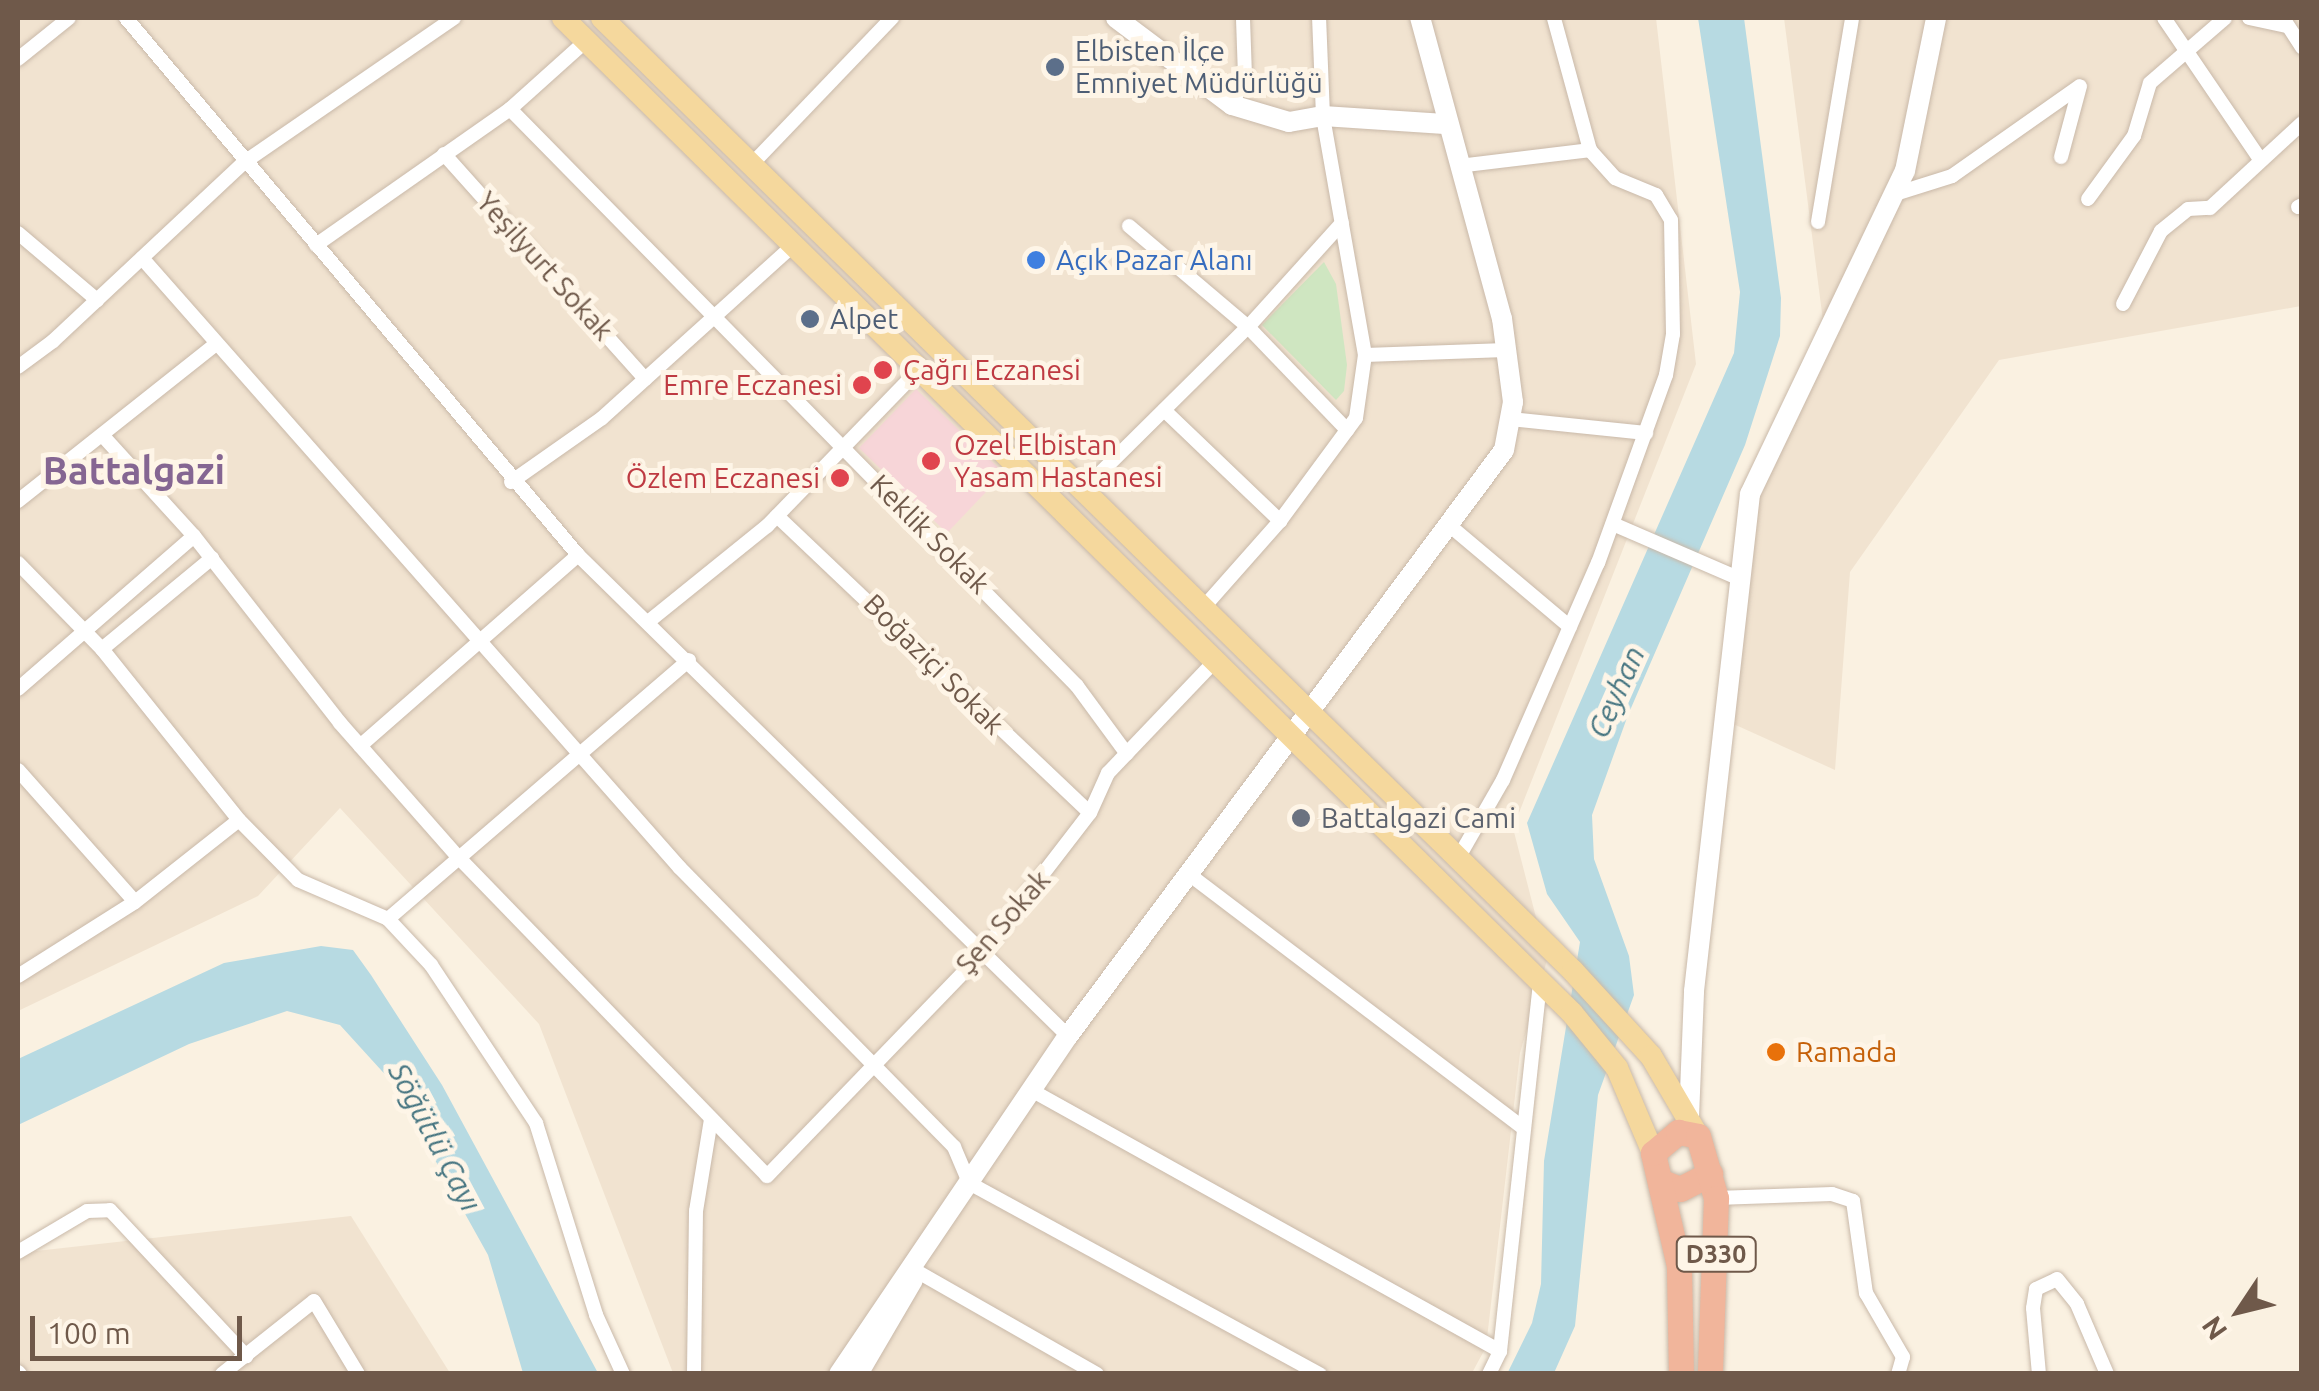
<!DOCTYPE html>
<meta charset="utf-8">
<style>
body{margin:0}
#map{position:relative;width:2319px;height:1391px;overflow:hidden;background:#faf1e1;font-family:Ubuntu,sans-serif}
div>[style]{position:absolute}
.residential>*{inset:0;background:#f1e3d0}
.medical>*{inset:0;background:#f7d5d8}
.green>*{inset:0;background:#cfe6c1}
.water>*{inset:0;background:#b7dae2}
.roads{filter:drop-shadow(0 0 2px #c9b9a9) drop-shadow(0 0 2px #c9b9a9)}
.street>*{height:14px;margin:-7px;padding:0 7px;transform-origin:7px;border-radius:7px;background:#fff}
.secondary>*{height:20px;margin:-10px;padding:0 10px;transform-origin:10px;border-radius:10px;background:#fff}
.primary>*{height:22px;margin:-11px;padding:0 11px;transform-origin:11px;border-radius:11px;background:#f5d89d}
.highway>*{height:25px;margin:-12.5px;padding:0 12.5px;transform-origin:12.5px;border-radius:12.5px;background:#f1b59b}
.dots>*{width:28px;height:28px;translate:-50% -50%;box-sizing:border-box;border:5px solid #fef5e7;border-radius:50%}
span{translate:-50% -50%;white-space:nowrap;text-align:center;line-height:1.15;-webkit-text-stroke:10px #fef5e7;paint-order:stroke}
.shield-label span{padding:2px 8px;background:#fef5e7;border:2px solid;border-radius:8px;-webkit-text-stroke-width:0}
.shield-label{font-size:25px;color:#6f594a;font-weight:700}
.service-label{font-size:28px;color:#4e5e75}
.left{translate:0 -50%;text-align:left}
.shop-label{font-size:28px;color:#366cbe}
.street-label{font-size:28px;color:#6f594a}
.health-label{font-size:28px;color:#be3a42}
.right{translate:-100% -50%;text-align:right}
.worship-label{font-size:28px;color:#5b616d}
.food-label{font-size:28px;color:#c56008}
.water-label{font-size:30px;color:#467581;font-style:italic}
.district-label{font-size:38px;color:#856692;font-weight:700}
.frame{position:absolute;inset:0;border:20px solid #6f594a;pointer-events:none}
.north{position:absolute;left:2189px;top:1261px;width:100px;height:100px;-webkit-text-stroke:8px #fef5e7;paint-order:stroke;rotate:235deg;font-size:28px;font-weight:700;line-height:40px;text-align:center;color:#6f594a}
.north::after{content:'';display:block;margin:auto;width:35px;height:45px;background:#6f594a;clip-path:polygon(50% 0,100% 100%,50% 72%,0 100%)}
.scale{position:absolute;left:30px;top:1316px;width:212px;height:45px;box-sizing:border-box;border:5px solid #6f594a;border-top:0;padding-left:12px;font-size:30px;line-height:35px;white-space:nowrap;color:#6f594a;-webkit-text-stroke:8px #fef5e7;paint-order:stroke}
</style>
<div id="map">
<div class="residential">
<div style="clip-path:polygon(18px 18px,1656px 18px,1696px 364px,1513px 828px,1547px 960px,1520px 1053px,1486px 1347px,1472px 1373px,673px 1373px,539px 1024px,340px 808px,258px 896px,18px 1011px)"></div>
<div style="clip-path:polygon(1784px 18px,2301px 18px,2301px 306px,1999px 360px,1850px 572px,1835px 770px,1718px 717px,1756px 496px,1826px 344px)"></div>
<div style="clip-path:polygon(351px 1216px,450px 1373px,18px 1373px,18px 1253px)"></div>
</div>
<div class="medical">
<div style="clip-path:polygon(916px 389px,1004px 473px,947px 533px,859px 448px)"></div>
</div>
<div class="green">
<div style="clip-path:polygon(1324px 262px,1336px 284px,1347px 365px,1344px 391px,1336px 400px,1262px 325px)"></div>
</div>
<div class="water">
<div style="clip-path:polygon(1698px 18px,1744px 18px,1781px 298px,1780px 336px,1745px 445px,1628px 715px,1592px 815px,1594px 859px,1629px 956px,1634px 995px,1598px 1095px,1575px 1326px,1554px 1373px,1507px 1374px,1532px 1323px,1541px 1284px,1544px 1161px,1580px 942px,1547px 894px,1527px 823px,1734px 353px,1740px 292px)"></div>
<div style="clip-path:polygon(321px 946px,353px 950px,371px 975px,442px 1085px,598px 1373px,523px 1373px,488px 1255px,391px 1081px,340px 1025px,287px 1011px,189px 1044px,18px 1125px,18px 1059px,224px 963px)"></div>
</div>
<div class="roads">
<div class="street">
<div style="left:126px;top:18px;width:702px;rotate:49.91deg"></div>
<div style="left:578px;top:555px;width:687px;rotate:44.47deg"></div>
<div style="left:2164px;top:18px;width:169px;rotate:55.8deg"></div>
<div style="left:2249px;top:18px;width:38px;rotate:12deg"></div>
<div style="left:2283px;top:18px;width:35px;rotate:57deg"></div>
<div style="left:18px;top:59px;width:65px;rotate:-38.8deg"></div>
<div style="left:1232px;top:105px;width:32px;rotate:-66deg"></div>
<div style="left:1245px;top:76px;width:58px;rotate:-92deg"></div>
<div style="left:510px;top:109px;width:809px;rotate:45.5deg"></div>
<div style="left:1077px;top:686px;width:84px;rotate:53.7deg"></div>
<div style="left:444px;top:154px;width:302px;rotate:48.2deg"></div>
<div style="left:2061px;top:157px;width:73px;rotate:-75deg"></div>
<div style="left:751px;top:165px;width:204px;rotate:-46.2deg"></div>
<div style="left:1458px;top:166px;width:133px;rotate:-6.9deg"></div>
<div style="left:1895px;top:194px;width:60px;rotate:-17.5deg"></div>
<div style="left:1952px;top:176px;width:156px;rotate:-35.1deg"></div>
<div style="left:2088px;top:199px;width:78px;rotate:-53.9deg"></div>
<div style="left:2134px;top:136px;width:55px;rotate:-73.2deg"></div>
<div style="left:2150px;top:83px;width:99px;rotate:-40.9deg"></div>
<div style="left:2298px;top:207px;width:4px;rotate:-27deg"></div>
<div style="left:1818px;top:222px;width:207px;rotate:-80.5deg"></div>
<div style="left:1129px;top:226px;width:156px;rotate:40.3deg"></div>
<div style="left:1248px;top:327px;width:143px;rotate:46.1deg"></div>
<div style="left:18px;top:233px;width:104px;rotate:40.3deg"></div>
<div style="left:316px;top:245px;width:237px;rotate:-35deg"></div>
<div style="left:510px;top:109px;width:105px;rotate:-41.9deg"></div>
<div style="left:142px;top:258px;width:813px;rotate:48.59deg"></div>
<div style="left:680px;top:868px;width:391px;rotate:45.5deg"></div>
<div style="left:954px;top:1147px;width:39px;rotate:67deg"></div>
<div style="left:969px;top:1183px;width:400px;rotate:28.6deg"></div>
<div style="left:2123px;top:304px;width:82px;rotate:-62.5deg"></div>
<div style="left:2161px;top:231px;width:35px;rotate:-39deg"></div>
<div style="left:2188px;top:209px;width:22px;rotate:-3deg"></div>
<div style="left:2210px;top:208px;width:125px;rotate:-42.7deg"></div>
<div style="left:1365px;top:355px;width:141px;rotate:-2deg"></div>
<div style="left:18px;top:367px;width:44px;rotate:-36.6deg"></div>
<div style="left:53px;top:341px;width:260px;rotate:-43.1deg"></div>
<div style="left:243px;top:163px;width:256px;rotate:-34.5deg"></div>
<div style="left:1164px;top:410px;width:161px;rotate:43.7deg"></div>
<div style="left:1510px;top:419px;width:137px;rotate:5.9deg"></div>
<div style="left:103px;top:436px;width:135px;rotate:47.7deg"></div>
<div style="left:194px;top:536px;width:237px;rotate:52deg"></div>
<div style="left:340px;top:723px;width:181px;rotate:48.6deg"></div>
<div style="left:460px;top:859px;width:441px;rotate:45.9deg"></div>
<div style="left:767px;top:1176px;width:310px;rotate:-46deg"></div>
<div style="left:982px;top:953px;width:177px;rotate:-52.4deg"></div>
<div style="left:1090px;top:813px;width:44px;rotate:-65.8deg"></div>
<div style="left:1108px;top:773px;width:158px;rotate:-46.3deg"></div>
<div style="left:511px;top:482px;width:111px;rotate:-35.1deg"></div>
<div style="left:602px;top:418px;width:261px;rotate:-42.1deg"></div>
<div style="left:1083px;top:490px;width:232px;rotate:-44.7deg"></div>
<div style="left:1248px;top:327px;width:140px;rotate:-47.9deg"></div>
<div style="left:18px;top:501px;width:253px;rotate:-38.4deg"></div>
<div style="left:777px;top:516px;width:431px;rotate:43.5deg"></div>
<div style="left:1613px;top:524px;width:136px;rotate:23.4deg"></div>
<div style="left:1449px;top:525px;width:158px;rotate:40.1deg"></div>
<div style="left:18px;top:563px;width:120px;rotate:45.7deg"></div>
<div style="left:102px;top:649px;width:219px;rotate:51.3deg"></div>
<div style="left:239px;top:820px;width:84px;rotate:45.5deg"></div>
<div style="left:298px;top:880px;width:98px;rotate:23.4deg"></div>
<div style="left:388px;top:919px;width:63px;rotate:46.9deg"></div>
<div style="left:431px;top:965px;width:190px;rotate:56.4deg"></div>
<div style="left:536px;top:1123px;width:201px;rotate:72.6deg"></div>
<div style="left:596px;top:1315px;width:65px;rotate:65.4deg"></div>
<div style="left:1203px;top:608px;width:116px;rotate:-48.5deg"></div>
<div style="left:1280px;top:521px;width:128px;rotate:-53.6deg"></div>
<div style="left:1356px;top:418px;width:64px;rotate:-81.9deg"></div>
<div style="left:1365px;top:355px;width:243px;rotate:-100deg"></div>
<div style="left:1323px;top:116px;width:98px;rotate:-92.3deg"></div>
<div style="left:648px;top:622px;width:153px;rotate:-38.9deg"></div>
<div style="left:767px;top:526px;width:221px;rotate:-45.9deg"></div>
<div style="left:102px;top:649px;width:143px;rotate:-39.6deg"></div>
<div style="left:18px;top:689px;width:233px;rotate:-41deg"></div>
<div style="left:360px;top:746px;width:290px;rotate:-41.2deg"></div>
<div style="left:18px;top:770px;width:176px;rotate:48.4deg"></div>
<div style="left:1460px;top:855px;width:86px;rotate:-60.2deg"></div>
<div style="left:1503px;top:780px;width:237px;rotate:-66.4deg"></div>
<div style="left:1598px;top:563px;width:200px;rotate:-70.1deg"></div>
<div style="left:1666px;top:375px;width:42px;rotate:-80.3deg"></div>
<div style="left:1673px;top:334px;width:114px;rotate:-91deg"></div>
<div style="left:1671px;top:220px;width:29px;rotate:-121deg"></div>
<div style="left:1656px;top:195px;width:44px;rotate:-157.5deg"></div>
<div style="left:1615px;top:178px;width:38px;rotate:-132deg"></div>
<div style="left:1590px;top:150px;width:137px;rotate:-105.3deg"></div>
<div style="left:1190px;top:875px;width:415px;rotate:37.2deg"></div>
<div style="left:388px;top:919px;width:397px;rotate:-40.7deg"></div>
<div style="left:18px;top:976px;width:138px;rotate:-32.3deg"></div>
<div style="left:135px;top:902px;width:132px;rotate:-38.3deg"></div>
<div style="left:1031px;top:1090px;width:537px;rotate:29.1deg"></div>
<div style="left:1716px;top:1198px;width:116px;rotate:-2deg"></div>
<div style="left:1832px;top:1194px;width:22px;rotate:18deg"></div>
<div style="left:1853px;top:1201px;width:93px;rotate:82deg"></div>
<div style="left:1866px;top:1293px;width:74px;rotate:60deg"></div>
<div style="left:1903px;top:1357px;width:18px;rotate:106deg"></div>
<div style="left:18px;top:1252px;width:80px;rotate:-30.7deg"></div>
<div style="left:87px;top:1211px;width:23px;rotate:-2deg"></div>
<div style="left:110px;top:1210px;width:200px;rotate:47deg"></div>
<div style="left:918px;top:1272px;width:206px;rotate:29.7deg"></div>
<div style="left:18px;top:1372px;width:3px;rotate:45deg"></div>
<div style="left:222px;top:1374px;width:117px;rotate:-38.4deg"></div>
<div style="left:314px;top:1301px;width:85px;rotate:58.9deg"></div>
<div style="left:694px;top:1374px;width:163px;rotate:-89.3deg"></div>
<div style="left:696px;top:1211px;width:93px;rotate:-80.7deg"></div>
<div style="left:1489px;top:1374px;width:25px;rotate:-64deg"></div>
<div style="left:1500px;top:1351px;width:373px;rotate:-83.8deg"></div>
<div style="left:2039px;top:1374px;width:66px;rotate:-95.2deg"></div>
<div style="left:2033px;top:1308px;width:19px;rotate:-81deg"></div>
<div style="left:2036px;top:1289px;width:23px;rotate:-25deg"></div>
<div style="left:2057px;top:1279px;width:32px;rotate:51deg"></div>
<div style="left:2077px;top:1304px;width:76px;rotate:66.8deg"></div>
</div>
<div class="secondary">
<div style="left:1116px;top:18px;width:145px;rotate:36.9deg"></div>
<div style="left:1232px;top:105px;width:59px;rotate:16.6deg"></div>
<div style="left:1289px;top:122px;width:35px;rotate:-10deg"></div>
<div style="left:1323px;top:116px;width:122px;rotate:3.8deg"></div>
<div style="left:1689px;top:1117px;width:126px;rotate:-87.7deg"></div>
<div style="left:1694px;top:991px;width:500px;rotate:-83.57deg"></div>
<div style="left:1750px;top:494px;width:358px;rotate:-64.4deg"></div>
<div style="left:1905px;top:171px;width:156px;rotate:-78.5deg"></div>
<div style="left:839px;top:1374px;width:408px;rotate:-55.9deg"></div>
<div style="left:1068px;top:1036px;width:730px;rotate:-53.35deg"></div>
<div style="left:1504px;top:450px;width:49px;rotate:-79.4deg"></div>
<div style="left:1513px;top:402px;width:84px;rotate:-97.5deg"></div>
<div style="left:1502px;top:319px;width:312px;rotate:-105.2deg"></div>
<div style="left:858px;top:1374px;width:109px;rotate:-59.7deg"></div>
</div>
<div class="primary">
<div style="left:563px;top:18px;width:1417px;rotate:44.6deg"></div>
<div style="left:1572px;top:1013px;width:71px;rotate:50.7deg"></div>
<div style="left:1617px;top:1068px;width:92px;rotate:67deg"></div>
<div style="left:602px;top:18px;width:1361px;rotate:44.46deg"></div>
<div style="left:1573px;top:971px;width:115px;rotate:47.5deg"></div>
<div style="left:1651px;top:1056px;width:93px;rotate:59.6deg"></div>
</div>
<div class="highway">
<div style="left:1662px;top:1182px;width:19px;rotate:21deg"></div>
<div style="left:1680px;top:1189px;width:34px;rotate:-27deg"></div>
<div style="left:1681px;top:1374px;width:108px;rotate:-91.1deg"></div>
<div style="left:1679px;top:1266px;width:116px;rotate:-103deg"></div>
<div style="left:1653px;top:1153px;width:33px;rotate:-40deg"></div>
<div style="left:1678px;top:1132px;width:20px;rotate:11deg"></div>
<div style="left:1698px;top:1136px;width:65px;rotate:73.8deg"></div>
<div style="left:1716px;top:1198px;width:176px;rotate:92deg"></div>
</div>
</div>
<div class="dots">
<div style="left:1055px;top:67px;background:#5c6f8a"></div>
<div style="left:1036px;top:260px;background:#3f7fe0"></div>
<div style="left:810px;top:319px;background:#5c6f8a"></div>
<div style="left:883px;top:370px;background:#e0444e"></div>
<div style="left:862px;top:385px;background:#e0444e"></div>
<div style="left:931px;top:461px;background:#e0444e"></div>
<div style="left:840px;top:478px;background:#e0444e"></div>
<div style="left:1301px;top:818px;background:#6b7280"></div>
<div style="left:1776px;top:1052px;background:#e8710a"></div>
</div>
<div class="shield-label">
<span style="left:1716px;top:1254px">D330</span>
</div>
<div class="service-label">
<span class="left" style="left:1075px;top:67px">Elbisten İlçe<br>Emniyet Müdürlüğü</span>
<span class="left" style="left:830px;top:319px">Alpet</span>
</div>
<div class="shop-label">
<span class="left" style="left:1056px;top:260px">Açık Pazar Alanı</span>
</div>
<div class="street-label">
<span style="left:545px;top:266px;rotate:48deg">Yeşilyurt Sokak</span>
<span style="left:930px;top:534px;rotate:45deg">Keklik Sokak</span>
<span style="left:934px;top:664px;rotate:45deg">Boğaziçi Sokak</span>
<span style="left:1003px;top:922px;rotate:-49deg">Şen Sokak</span>
</div>
<div class="health-label">
<span class="left" style="left:903px;top:370px">Çağrı Eczanesi</span>
<span class="right" style="left:842px;top:385px">Emre Eczanesi</span>
<span class="left" style="left:954px;top:461px">Ozel Elbistan<br>Yasam Hastanesi</span>
<span class="right" style="left:820px;top:478px">Özlem Eczanesi</span>
</div>
<div class="worship-label">
<span class="left" style="left:1321px;top:818px">Battalgazi Cami</span>
</div>
<div class="food-label">
<span class="left" style="left:1796px;top:1052px">Ramada</span>
</div>
<div class="water-label">
<span style="left:1616px;top:692px;rotate:-66deg">Ceyhan</span>
<span style="left:435px;top:1137px;rotate:62deg">Söğütlü Çayı</span>
</div>
<div class="district-label">
<span style="left:134px;top:471px">Battalgazi</span>
</div>
<div class="frame"></div>
<div class="north">N</div>
<div class="scale">100 m</div>
</div>
